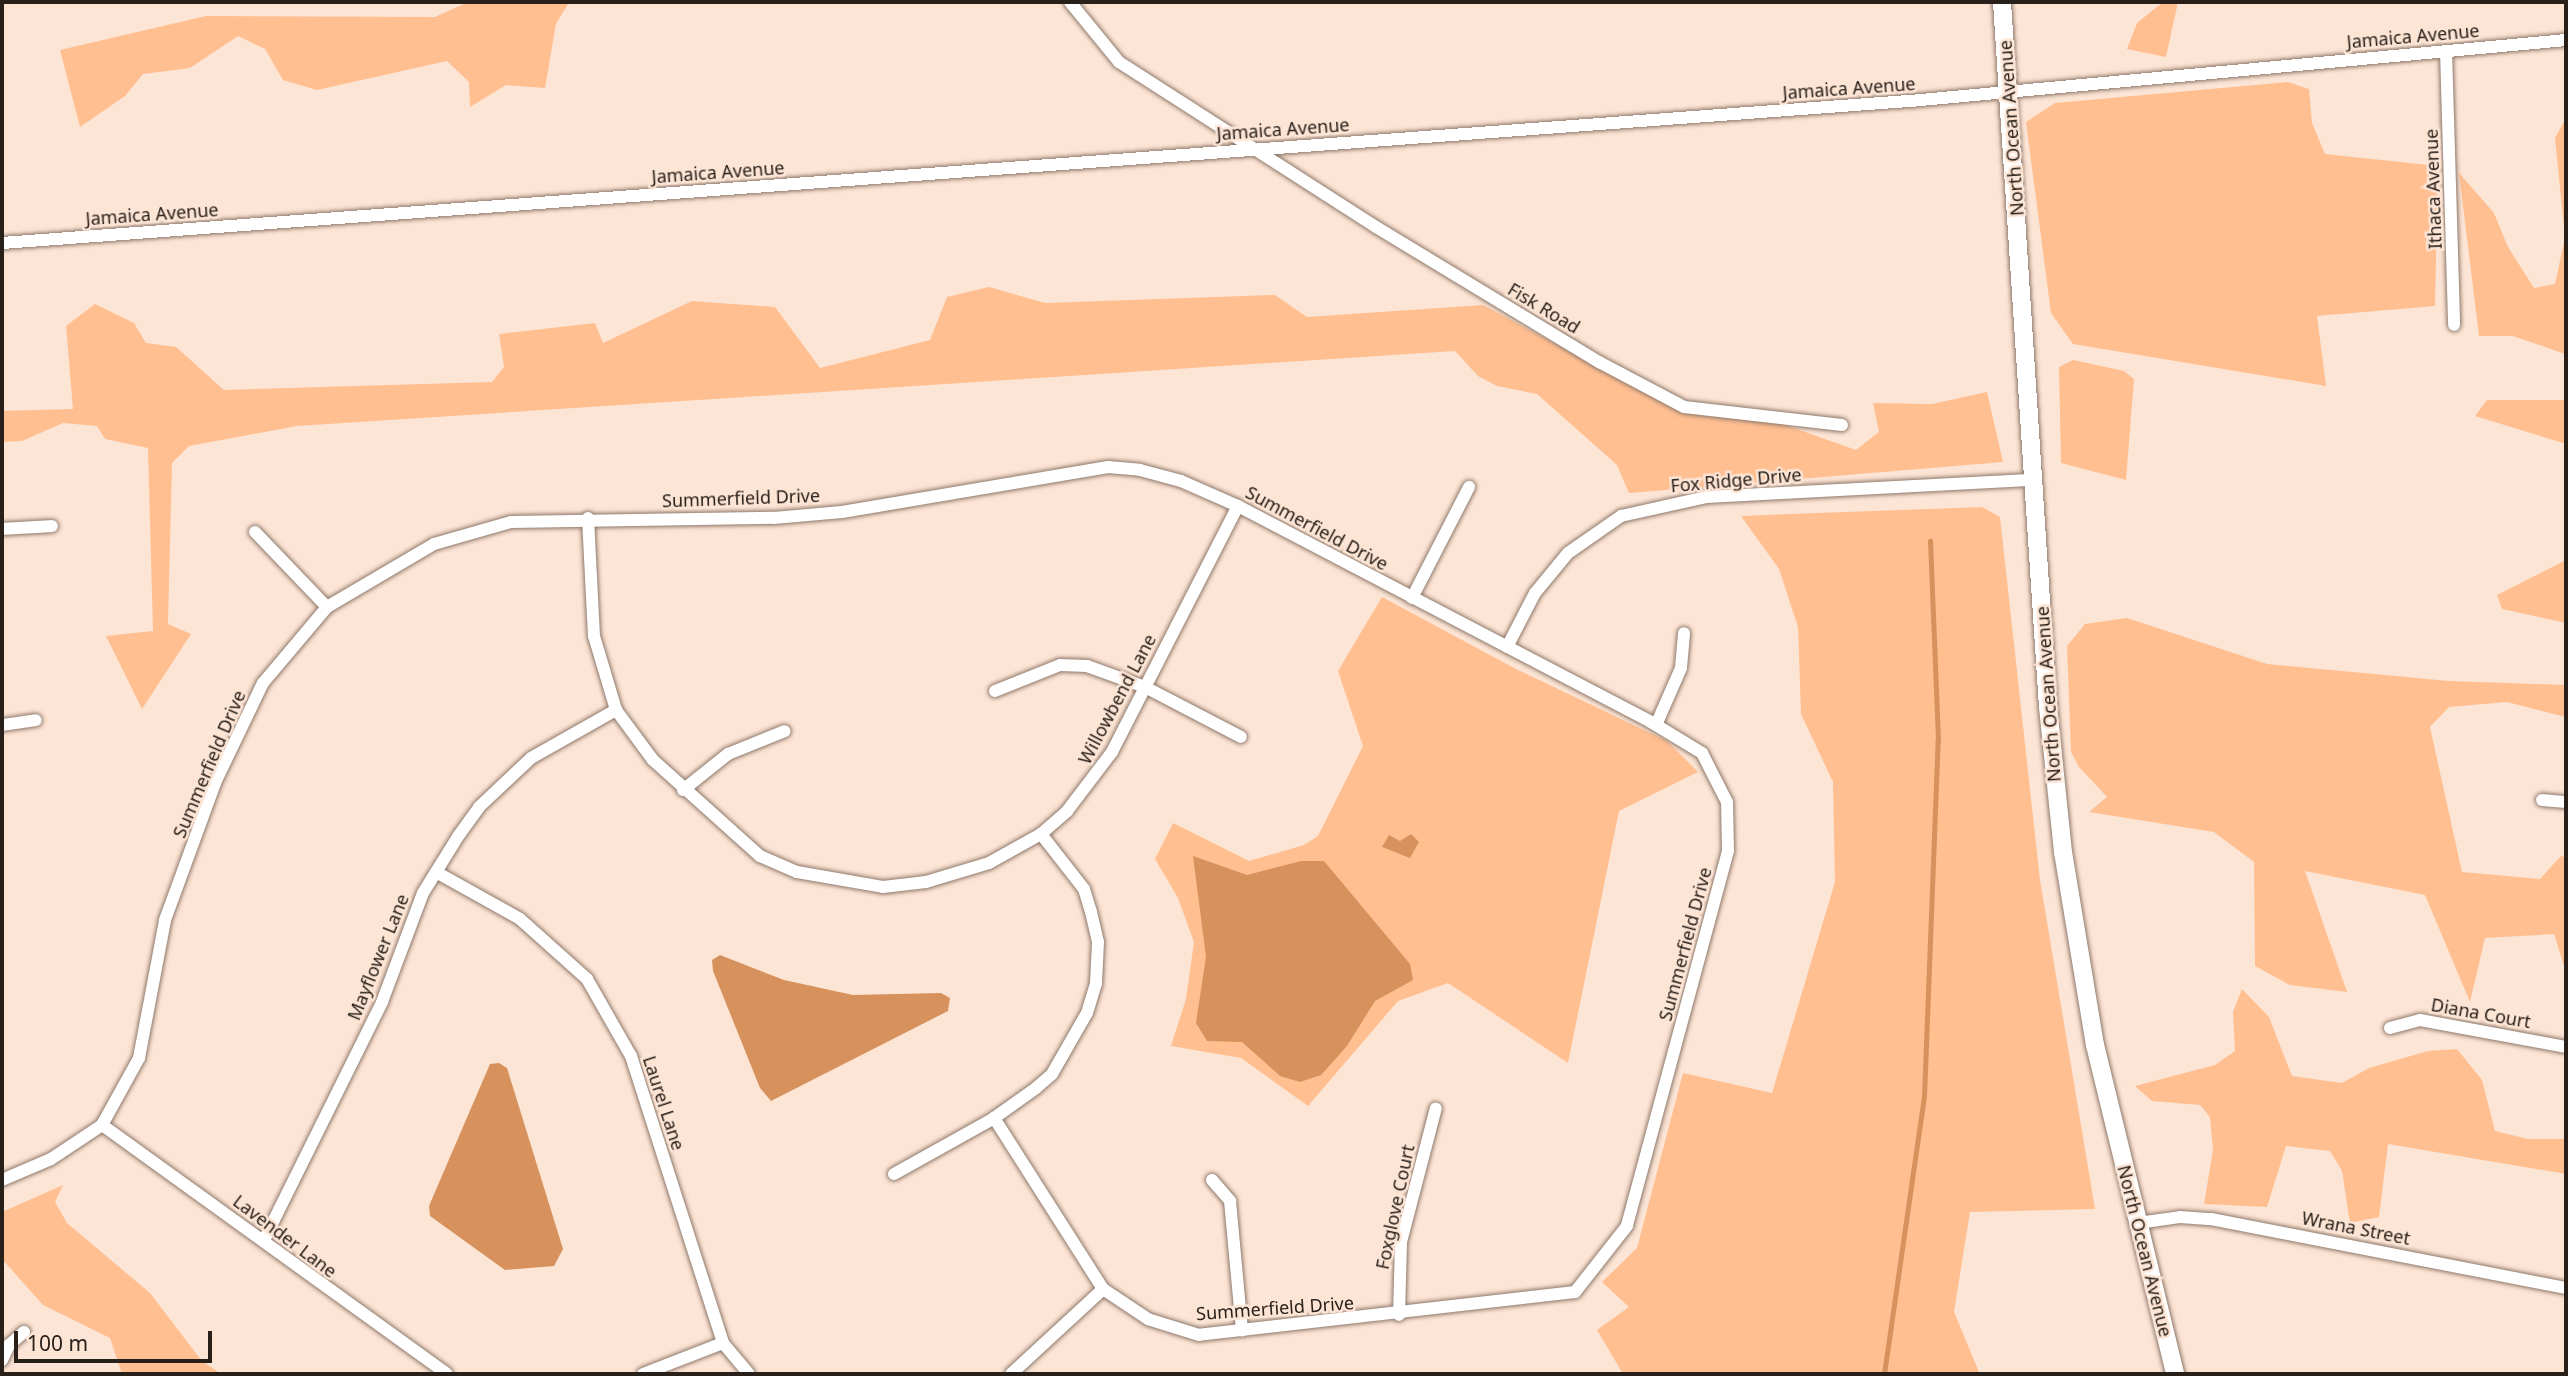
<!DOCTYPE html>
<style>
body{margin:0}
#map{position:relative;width:2568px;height:1376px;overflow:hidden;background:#fde5d5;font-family:"Noto Sans",sans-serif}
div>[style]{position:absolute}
.green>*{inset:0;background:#ffbf91}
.water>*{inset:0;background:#d6915c}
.stream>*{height:4.5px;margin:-2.25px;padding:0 2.25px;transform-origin:2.25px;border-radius:2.25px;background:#d6915c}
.roads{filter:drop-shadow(0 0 2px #8e796b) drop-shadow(0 0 2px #8e796b)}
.minor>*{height:12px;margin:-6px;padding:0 6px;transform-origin:6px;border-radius:6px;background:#fff}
.secondary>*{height:18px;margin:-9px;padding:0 9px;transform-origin:9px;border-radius:9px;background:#fff}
span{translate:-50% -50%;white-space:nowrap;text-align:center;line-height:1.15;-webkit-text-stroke:5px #fde5d5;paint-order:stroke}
.street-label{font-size:18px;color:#29201a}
.frame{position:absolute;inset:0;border:4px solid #29201a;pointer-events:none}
.scale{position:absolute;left:14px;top:1331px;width:198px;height:32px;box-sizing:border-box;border:4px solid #29201a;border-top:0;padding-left:9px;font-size:21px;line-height:24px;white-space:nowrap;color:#29201a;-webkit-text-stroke:5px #fde5d5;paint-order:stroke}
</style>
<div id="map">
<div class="green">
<div style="clip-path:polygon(468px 2px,620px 2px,568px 4px,556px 24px,545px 88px,506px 85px,470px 107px,469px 82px,447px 61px,317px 90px,283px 80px,265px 49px,238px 36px,190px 68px,143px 74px,125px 96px,80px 127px,60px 50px,206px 16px,435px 17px)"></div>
<div style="clip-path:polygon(2163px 2px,2178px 2px,2166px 57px,2127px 49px,2137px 23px)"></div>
<div style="clip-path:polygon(2288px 82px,2309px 89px,2312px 123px,2325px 154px,2438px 166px,2435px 306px,2317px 316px,2326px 386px,2073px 344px,2051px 313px,2026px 122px,2055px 103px)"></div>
<div style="clip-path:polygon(2566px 118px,2566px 444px,2475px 416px,2487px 400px,2565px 400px,2565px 354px,2513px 336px,2479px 336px,2459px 173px,2494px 213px,2508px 247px,2534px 288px,2555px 284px,2565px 238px,2555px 138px)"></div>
<div style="clip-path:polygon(989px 287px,1045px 303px,1275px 295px,1307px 317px,1483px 305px,1682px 412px,1780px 423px,1856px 450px,1879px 432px,1873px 403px,1932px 404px,1987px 392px,2003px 462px,1629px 493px,1617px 465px,1537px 394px,1497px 386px,1478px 376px,1455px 351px,297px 426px,189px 446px,172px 463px,168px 624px,191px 634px,142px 709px,106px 636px,153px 631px,148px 448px,105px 439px,97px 426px,63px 423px,22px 441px,2px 442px,2px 411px,73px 409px,66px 326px,95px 304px,134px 323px,146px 343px,176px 347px,224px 390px,492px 382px,504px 367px,499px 334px,595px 323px,603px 343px,692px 301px,775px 307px,820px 368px,930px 340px,947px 297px)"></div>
<div style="clip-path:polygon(2073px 360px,2124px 371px,2134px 379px,2126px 480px,2061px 463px,2059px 367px)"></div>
<div style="clip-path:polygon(1982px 507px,2000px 517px,2040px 880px,2095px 1209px,1970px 1212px,1954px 1312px,1979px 1372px,1984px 1374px,1623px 1374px,1597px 1330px,1629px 1307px,1602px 1282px,1637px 1248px,1683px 1073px,1772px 1093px,1835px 882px,1833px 782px,1801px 714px,1798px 627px,1779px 569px,1741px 516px)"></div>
<div style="clip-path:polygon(2566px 560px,2566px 623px,2502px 609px,2497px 595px)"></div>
<div style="clip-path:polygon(1382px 597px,1516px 669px,1667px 741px,1698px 772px,1619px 811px,1568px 1063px,1448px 983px,1398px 1001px,1308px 1106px,1241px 1058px,1171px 1046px,1186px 999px,1194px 942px,1178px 898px,1155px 859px,1173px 823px,1249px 861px,1304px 845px,1318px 836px,1363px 746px,1338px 671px)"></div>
<div style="clip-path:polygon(2127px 618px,2267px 664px,2449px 681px,2566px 685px,2566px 717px,2507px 702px,2449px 707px,2430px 727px,2462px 872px,2540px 879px,2562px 855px,2566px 860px,2566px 972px,2554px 934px,2485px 938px,2470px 1002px,2425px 895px,2305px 871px,2347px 992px,2290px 985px,2255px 966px,2254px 862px,2214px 832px,2089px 812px,2107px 797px,2079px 767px,2071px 752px,2067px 646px,2085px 624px)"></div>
<div style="clip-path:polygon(2242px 989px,2269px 1017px,2292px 1076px,2342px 1083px,2369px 1068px,2428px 1051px,2457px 1049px,2482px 1080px,2495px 1131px,2528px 1139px,2564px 1139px,2566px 1133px,2566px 1174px,2388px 1144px,2379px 1217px,2350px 1223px,2342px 1171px,2330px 1151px,2286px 1146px,2267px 1207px,2204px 1204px,2213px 1150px,2210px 1117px,2200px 1105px,2152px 1101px,2135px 1086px,2215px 1065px,2235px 1051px,2233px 1012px)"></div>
<div style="clip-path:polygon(63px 1185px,55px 1202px,67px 1223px,150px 1293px,201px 1360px,221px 1374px,122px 1374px,110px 1338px,43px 1305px,2px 1259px,2px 1212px)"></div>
</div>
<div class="water">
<div style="clip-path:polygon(1411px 834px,1419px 842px,1410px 858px,1382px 847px,1389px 835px,1400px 841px)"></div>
<div style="clip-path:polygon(1193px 856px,1247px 875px,1301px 861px,1324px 861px,1410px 964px,1413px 980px,1375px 1001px,1347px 1046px,1321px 1075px,1300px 1082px,1280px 1076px,1242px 1042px,1207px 1041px,1196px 1023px,1206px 957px)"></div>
<div style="clip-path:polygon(720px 955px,784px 980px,853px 995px,941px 993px,950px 998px,948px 1011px,771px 1101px,760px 1088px,713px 971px,712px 960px)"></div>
<div style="clip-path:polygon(499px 1063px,507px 1068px,563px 1249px,554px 1266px,505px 1270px,430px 1216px,429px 1206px,490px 1064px)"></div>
</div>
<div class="stream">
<div style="left:1884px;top:1374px;width:280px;rotate:-81.8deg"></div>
<div style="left:1924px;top:1097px;width:357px;rotate:-87.8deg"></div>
<div style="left:1938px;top:740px;width:199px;rotate:-92.3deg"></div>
</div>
<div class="roads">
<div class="minor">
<div style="left:1070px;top:2px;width:77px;rotate:50.8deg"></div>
<div style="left:1119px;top:62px;width:305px;rotate:32.7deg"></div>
<div style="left:1376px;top:227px;width:261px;rotate:31.2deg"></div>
<div style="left:1599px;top:362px;width:96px;rotate:27.9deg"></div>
<div style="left:1684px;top:407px;width:159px;rotate:6.5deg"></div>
<div style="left:2446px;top:51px;width:274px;rotate:88.3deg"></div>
<div style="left:2px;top:243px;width:1913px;rotate:-4.26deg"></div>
<div style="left:1910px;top:101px;width:659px;rotate:-5.31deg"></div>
<div style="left:588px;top:518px;width:118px;rotate:87.1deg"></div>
<div style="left:594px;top:636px;width:77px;rotate:73.4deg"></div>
<div style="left:616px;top:710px;width:62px;rotate:53.5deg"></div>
<div style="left:653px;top:760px;width:144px;rotate:41.9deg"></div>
<div style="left:760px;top:856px;width:40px;rotate:23.4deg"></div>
<div style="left:797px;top:872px;width:87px;rotate:9.9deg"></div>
<div style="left:883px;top:887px;width:43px;rotate:-6.6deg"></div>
<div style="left:926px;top:882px;width:66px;rotate:-16.8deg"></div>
<div style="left:989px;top:863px;width:60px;rotate:-29.1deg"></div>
<div style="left:1041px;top:834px;width:35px;rotate:-41deg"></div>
<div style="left:1067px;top:811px;width:74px;rotate:-52.7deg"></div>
<div style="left:1112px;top:752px;width:276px;rotate:-62.9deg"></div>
<div style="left:2px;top:529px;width:50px;rotate:-3.4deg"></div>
<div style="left:255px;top:532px;width:104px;rotate:46.2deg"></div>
<div style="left:1412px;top:598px;width:125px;rotate:-62.8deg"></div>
<div style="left:1507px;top:647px;width:61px;rotate:-62.6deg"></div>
<div style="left:1535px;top:593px;width:52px;rotate:-50.5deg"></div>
<div style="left:1568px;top:553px;width:65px;rotate:-34.9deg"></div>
<div style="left:1621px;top:516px;width:87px;rotate:-12.6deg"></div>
<div style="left:1706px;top:497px;width:328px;rotate:-3deg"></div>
<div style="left:995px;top:691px;width:70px;rotate:-21.8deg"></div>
<div style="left:1060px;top:665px;width:27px;rotate:2deg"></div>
<div style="left:1087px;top:666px;width:62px;rotate:19.9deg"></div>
<div style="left:1145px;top:687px;width:108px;rotate:27.5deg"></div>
<div style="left:2px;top:725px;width:34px;rotate:-8deg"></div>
<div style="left:1656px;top:725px;width:62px;rotate:-66.3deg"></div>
<div style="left:1681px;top:668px;width:35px;rotate:-85deg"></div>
<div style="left:683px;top:790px;width:58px;rotate:-38.7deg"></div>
<div style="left:728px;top:754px;width:61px;rotate:-22deg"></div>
<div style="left:2542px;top:800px;width:24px;rotate:5deg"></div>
<div style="left:436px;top:872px;width:96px;rotate:29.2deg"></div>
<div style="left:520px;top:919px;width:90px;rotate:41.8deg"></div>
<div style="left:587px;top:979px;width:89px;rotate:60.3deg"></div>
<div style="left:631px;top:1056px;width:301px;rotate:72.2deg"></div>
<div style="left:723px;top:1343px;width:40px;rotate:50deg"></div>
<div style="left:2390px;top:1028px;width:31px;rotate:-15deg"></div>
<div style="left:2420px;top:1020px;width:148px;rotate:10.5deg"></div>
<div style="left:102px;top:1125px;width:425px;rotate:35.8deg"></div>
<div style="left:894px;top:1174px;width:115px;rotate:-29.2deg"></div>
<div style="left:994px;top:1118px;width:52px;rotate:-35.5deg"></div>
<div style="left:1036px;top:1088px;width:21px;rotate:-41deg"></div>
<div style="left:1052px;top:1074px;width:70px;rotate:-60.2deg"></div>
<div style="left:1087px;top:1013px;width:31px;rotate:-73deg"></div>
<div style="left:1096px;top:983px;width:41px;rotate:-87.2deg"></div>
<div style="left:1098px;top:942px;width:31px;rotate:-103deg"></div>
<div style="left:1091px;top:912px;width:24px;rotate:-107deg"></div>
<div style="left:1084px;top:889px;width:70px;rotate:-128deg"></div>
<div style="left:2px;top:1180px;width:53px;rotate:-23.2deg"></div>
<div style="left:51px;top:1159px;width:61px;rotate:-33.7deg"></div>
<div style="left:102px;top:1125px;width:77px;rotate:-61.1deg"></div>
<div style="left:139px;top:1058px;width:140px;rotate:-79.3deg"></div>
<div style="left:165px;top:920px;width:146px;rotate:-69.9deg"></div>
<div style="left:215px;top:783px;width:111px;rotate:-64.4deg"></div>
<div style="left:263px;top:683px;width:99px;rotate:-49.9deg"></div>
<div style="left:327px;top:607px;width:124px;rotate:-30.5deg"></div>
<div style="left:434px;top:544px;width:80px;rotate:-15.9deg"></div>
<div style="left:511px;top:522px;width:263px;rotate:-0.9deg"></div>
<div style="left:774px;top:518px;width:68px;rotate:-5deg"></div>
<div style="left:842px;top:512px;width:270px;rotate:-9.6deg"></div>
<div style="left:1108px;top:467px;width:32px;rotate:5deg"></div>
<div style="left:1140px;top:470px;width:42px;rotate:15deg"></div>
<div style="left:1181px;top:481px;width:62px;rotate:23.7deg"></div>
<div style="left:1238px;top:506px;width:466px;rotate:27.6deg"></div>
<div style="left:1651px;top:722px;width:60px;rotate:31.3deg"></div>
<div style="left:1702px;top:753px;width:55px;rotate:63deg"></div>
<div style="left:1727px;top:802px;width:49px;rotate:88.8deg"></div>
<div style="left:1728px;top:851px;width:388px;rotate:105.1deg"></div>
<div style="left:1627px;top:1226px;width:84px;rotate:128.2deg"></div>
<div style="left:1575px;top:1292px;width:378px;rotate:173.5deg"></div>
<div style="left:1199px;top:1335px;width:53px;rotate:-162.6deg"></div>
<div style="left:1148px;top:1319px;width:54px;rotate:-146.3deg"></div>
<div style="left:1103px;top:1289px;width:203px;rotate:-122.5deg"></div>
<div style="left:1212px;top:1180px;width:28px;rotate:49deg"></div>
<div style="left:1230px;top:1201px;width:130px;rotate:84.7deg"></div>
<div style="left:2138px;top:1223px;width:42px;rotate:-8.1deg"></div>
<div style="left:2180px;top:1217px;width:31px;rotate:4deg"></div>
<div style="left:2211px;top:1219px;width:362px;rotate:11deg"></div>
<div style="left:264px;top:1240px;width:266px;rotate:-63.6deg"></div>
<div style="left:382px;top:1002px;width:116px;rotate:-69.4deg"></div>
<div style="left:423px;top:893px;width:68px;rotate:-58.2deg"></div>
<div style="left:459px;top:835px;width:34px;rotate:-54deg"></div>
<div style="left:479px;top:807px;width:71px;rotate:-43.3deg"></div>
<div style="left:531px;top:758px;width:98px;rotate:-29.5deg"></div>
<div style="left:1399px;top:1315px;width:73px;rotate:-88.4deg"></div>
<div style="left:1401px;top:1242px;width:138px;rotate:-75.4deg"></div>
<div style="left:2px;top:1360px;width:17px;rotate:-65deg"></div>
<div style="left:9px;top:1345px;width:20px;rotate:-41deg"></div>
<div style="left:643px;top:1374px;width:86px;rotate:-21.2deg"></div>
<div style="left:1011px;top:1374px;width:125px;rotate:-42.7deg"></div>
</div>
<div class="secondary">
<div style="left:2002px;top:2px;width:706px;rotate:86.27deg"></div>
<div style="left:2048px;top:707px;width:146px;rotate:84.1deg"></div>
<div style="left:2063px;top:852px;width:196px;rotate:80.6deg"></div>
<div style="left:2095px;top:1045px;width:339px;rotate:76.3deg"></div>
</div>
</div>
<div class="street-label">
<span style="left:2413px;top:36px;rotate:-5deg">Jamaica Avenue</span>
<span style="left:1849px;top:88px;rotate:-4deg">Jamaica Avenue</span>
<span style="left:2011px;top:128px;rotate:-94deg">North Ocean Avenue</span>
<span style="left:1283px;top:129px;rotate:-4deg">Jamaica Avenue</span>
<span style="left:718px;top:172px;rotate:-4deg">Jamaica Avenue</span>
<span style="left:2433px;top:189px;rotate:-92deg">Ithaca Avenue</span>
<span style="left:152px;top:214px;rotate:-4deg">Jamaica Avenue</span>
<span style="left:1544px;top:308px;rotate:31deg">Fisk Road</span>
<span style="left:1736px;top:480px;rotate:-5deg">Fox Ridge Drive</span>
<span style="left:741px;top:498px;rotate:-2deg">Summerfield Drive</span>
<span style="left:1317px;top:528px;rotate:28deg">Summerfield Drive</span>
<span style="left:2048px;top:694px;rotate:-94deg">North Ocean Avenue</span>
<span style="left:1117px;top:699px;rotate:-62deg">Willowbend Lane</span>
<span style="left:209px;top:764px;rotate:-67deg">Summerfield Drive</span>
<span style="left:1685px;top:944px;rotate:-75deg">Summerfield Drive</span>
<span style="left:378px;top:957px;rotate:-68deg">Mayflower Lane</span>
<span style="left:2481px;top:1013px;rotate:10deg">Diana Court</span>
<span style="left:664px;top:1103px;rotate:72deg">Laurel Lane</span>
<span style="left:1395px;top:1207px;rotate:-78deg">Foxglove Court</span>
<span style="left:2356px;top:1228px;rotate:11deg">Wrana Street</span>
<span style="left:285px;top:1236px;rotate:37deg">Lavender Lane</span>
<span style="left:2145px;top:1251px;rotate:76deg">North Ocean Avenue</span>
<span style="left:1275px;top:1308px;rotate:-4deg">Summerfield Drive</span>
</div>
<div class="frame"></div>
<div class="scale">100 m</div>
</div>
